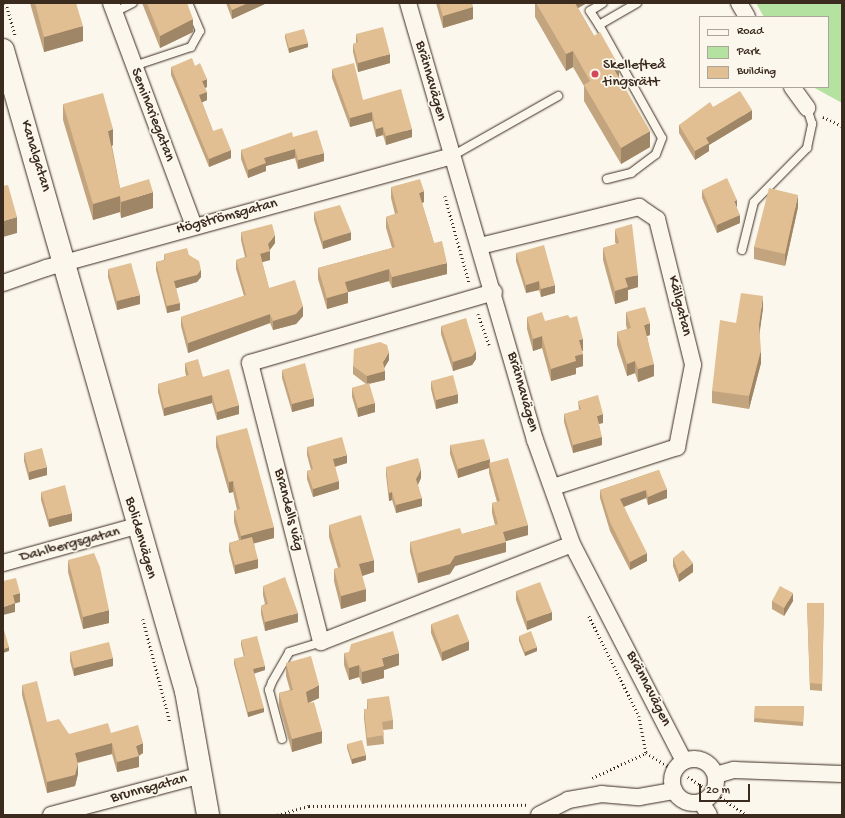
<!DOCTYPE html>
<meta charset="utf-8">
<style>
body{margin:0}
#map{position:relative;width:845px;height:818px;overflow:hidden;background:#fbf7ec;font-family:"Gochi Hand",sans-serif}
div>[style]{position:absolute}
.green>*{inset:0;background:#b4e2a0}
.path>*{height:2.5px;margin-top:-1.25px;transform-origin:0;background:repeating-linear-gradient(90deg,#3b2a1e 0 1px,transparent 0 4px)}
.roads{filter:drop-shadow(0 0 1px #3b2a1e) drop-shadow(0 0 1px #3b2a1e)}
.service>*{height:8px;margin:-4px;padding:0 4px;transform-origin:4px;border-radius:4px;background:#fbf7ec}
.minor>*{height:16px;margin:-8px;padding:0 8px;transform-origin:8px;border-radius:8px;background:#fbf7ec}
.minor>.ring{margin:-8px;padding:0;box-sizing:content-box;background:none;border:16px solid #fbf7ec;border-radius:50%}
.secondary>*{height:22px;margin:-11px;padding:0 11px;transform-origin:11px;border-radius:11px;background:#fbf7ec}
.wall>*{inset:0;background:#c2a47e}
.shaded-wall>*{inset:0;background:#9e8667}
.building>*{inset:0;background:#e1bf93}
.dots>*{width:11px;height:11px;translate:-50% -50%;box-sizing:border-box;border:2px solid #fbf7ec;border-radius:50%}
span{translate:-50% -50%;white-space:nowrap;text-align:center;line-height:1.15;-webkit-text-stroke:3.5px #fbf7ec;paint-order:stroke}
.poi-label{font-size:15px;color:#3b2a1e}
.left{translate:0 -50%;text-align:left}
.street-label{font-size:15px;color:#3b2a1e}
.frame{position:absolute;inset:0;border:4px solid #3b2a1e;pointer-events:none}
.legend{position:absolute;left:699px;top:16px;width:130px;height:72px;box-sizing:border-box;background:#fbf7ec;border:1px solid #aea59a;margin:0;padding:5px 7px;list-style:none;font-size:12px;color:#3b2a1e}
.legend li{display:flex;align-items:center;gap:8px;height:20px}
.legend b{width:20px;border:1px solid #aea59a}
.scale{position:absolute;left:699px;top:784px;width:51px;height:18px;box-sizing:border-box;border:2px solid #3b2a1e;border-top:0;padding-left:5px;font-size:12px;line-height:14px;white-space:nowrap;color:#3b2a1e;-webkit-text-stroke:3px #fbf7ec;paint-order:stroke}
</style>
<div id="map">
<div class="green">
<div style="clip-path:polygon(756px 3px,842px 3px,842px 103px,813px 87px,828px 87px,828px 17px,764px 17px)"></div>
</div>
<div class="path">
<div style="left:6px;top:3px;width:33px;rotate:74deg"></div>
<div style="left:823px;top:117px;width:21px;rotate:25deg"></div>
<div style="left:445px;top:196px;width:89px;rotate:74.4deg"></div>
<div style="left:478px;top:314px;width:33px;rotate:70deg"></div>
<div style="left:589px;top:616px;width:112px;rotate:63.4deg"></div>
<div style="left:639px;top:716px;width:38px;rotate:79deg"></div>
<div style="left:143px;top:619px;width:106px;rotate:75.3deg"></div>
<div style="left:688px;top:777px;width:17px;rotate:33deg"></div>
<div style="left:592px;top:778px;width:60px;rotate:-24.8deg"></div>
<div style="left:646px;top:753px;width:26px;rotate:31deg"></div>
<div style="left:717px;top:795px;width:36px;rotate:34deg"></div>
<div style="left:277px;top:815px;width:33px;rotate:-16deg"></div>
<div style="left:309px;top:806px;width:218px;rotate:-0.3deg"></div>
</div>
<div class="roads">
<div class="service">
<div style="left:115px;top:12px;width:20px;rotate:-27deg"></div>
<div style="left:599px;top:25px;width:17px;rotate:-123deg"></div>
<div style="left:590px;top:11px;width:15px;rotate:-32deg"></div>
<div style="left:134px;top:66px;width:60px;rotate:-18.4deg"></div>
<div style="left:191px;top:47px;width:18px;rotate:-61deg"></div>
<div style="left:200px;top:31px;width:30px;rotate:-113deg"></div>
<div style="left:452px;top:156px;width:122px;rotate:-29.5deg"></div>
<div style="left:607px;top:179px;width:25px;rotate:-14deg"></div>
<div style="left:631px;top:173px;width:31px;rotate:-37deg"></div>
<div style="left:656px;top:154px;width:17px;rotate:-69deg"></div>
<div style="left:662px;top:138px;width:129px;rotate:-119.1deg"></div>
<div style="left:599px;top:25px;width:44px;rotate:-30.1deg"></div>
<div style="left:742px;top:250px;width:49px;rotate:-76deg"></div>
<div style="left:754px;top:202px;width:76px;rotate:-45.5deg"></div>
<div style="left:807px;top:148px;width:25px;rotate:-78deg"></div>
<div style="left:812px;top:124px;width:17px;rotate:-107deg"></div>
<div style="left:282px;top:739px;width:51px;rotate:-104.9deg"></div>
<div style="left:269px;top:690px;width:9px;rotate:-69deg"></div>
<div style="left:272px;top:682px;width:34px;rotate:-60deg"></div>
<div style="left:289px;top:652px;width:34px;rotate:-17deg"></div>
</div>
<div class="minor">
<div style="left:111px;top:3px;width:238px;rotate:69.6deg"></div>
<div style="left:408px;top:3px;width:455px;rotate:73.8deg"></div>
<div style="left:535px;top:440px;width:110px;rotate:70.4deg"></div>
<div style="left:572px;top:544px;width:244px;rotate:62.7deg"></div>
<div style="left:739px;top:3px;width:16px;rotate:60deg"></div>
<div style="left:792px;top:87px;width:26px;rotate:54deg"></div>
<div style="left:480px;top:246px;width:164px;rotate:-13.8deg"></div>
<div style="left:639px;top:207px;width:22px;rotate:34deg"></div>
<div style="left:657px;top:219px;width:150px;rotate:76.1deg"></div>
<div style="left:693px;top:365px;width:84px;rotate:101deg"></div>
<div style="left:677px;top:447px;width:130px;rotate:162.1deg"></div>
<div style="left:3px;top:283px;width:46px;rotate:-19.2deg"></div>
<div style="left:46px;top:268px;width:421px;rotate:-15.4deg"></div>
<div style="left:494px;top:292px;width:254px;rotate:163.8deg"></div>
<div style="left:250px;top:363px;width:288px;rotate:75.7deg"></div>
<div style="left:321px;top:642px;width:269px;rotate:-21.3deg"></div>
<div style="left:3px;top:563px;width:138px;rotate:-15.5deg"></div>
<div class="ring" style="left:672px;top:759px;width:28px;height:28px"></div>
<div style="left:716px;top:775px;width:19px;rotate:-16deg"></div>
<div style="left:734px;top:770px;width:108px;rotate:2.1deg"></div>
<div style="left:701px;top:802px;width:15px;rotate:58deg"></div>
<div style="left:51px;top:815px;width:155px;rotate:-14.9deg"></div>
<div style="left:539px;top:815px;width:33px;rotate:-27deg"></div>
<div style="left:568px;top:800px;width:34px;rotate:-10deg"></div>
<div style="left:601px;top:794px;width:38px;rotate:5deg"></div>
<div style="left:639px;top:797px;width:36px;rotate:-10deg"></div>
</div>
<div class="secondary">
<div style="left:3px;top:50px;width:667px;rotate:74.07deg"></div>
<div style="left:186px;top:691px;width:126px;rotate:79.9deg"></div>
</div>
</div>
<div class="wall">
<div style="clip-path:polygon(30px 3px,76px 3px,83px 41px,44px 52px)"></div>
<div style="clip-path:polygon(142px 3px,187px 3px,193px 32px,160px 48px)"></div>
<div style="clip-path:polygon(226px 3px,267px 3px,232px 19px)"></div>
<div style="clip-path:polygon(436px 3px,472px 3px,473px 19px,443px 28px)"></div>
<div style="clip-path:polygon(535px 3px,587px 3px,578px 8px,619px 79px,650px 147px,621px 164px,584px 101px,584px 86px,573px 67px,566px 71px,535px 17px)"></div>
<div style="clip-path:polygon(285px 34px,308px 47px,289px 53px,285px 38px)"></div>
<div style="clip-path:polygon(356px 34px,390px 63px,358px 72px,353px 52px,353px 44px,356px 43px)"></div>
<div style="clip-path:polygon(195px 66px,207px 87px,205px 88px,207px 100px,202px 102px,213px 131px,231px 158px,209px 167px,171px 75px,171px 67px)"></div>
<div style="clip-path:polygon(332px 69px,363px 100px,412px 137px,386px 145px,383px 135px,376px 137px,372px 121px,350px 127px,332px 78px)"></div>
<div style="clip-path:polygon(63px 104px,113px 145px,112px 146px,120px 188px,153px 208px,121px 218px,120px 212px,93px 220px,63px 120px)"></div>
<div style="clip-path:polygon(713px 107px,752px 119px,709px 145px,709px 151px,695px 160px,679px 133px,679px 125px)"></div>
<div style="clip-path:polygon(293px 137px,324px 161px,298px 169px,295px 158px,266px 166px,266px 171px,248px 178px,241px 159px,241px 150px)"></div>
<div style="clip-path:polygon(391px 187px,424px 202px,422px 203px,434px 243px,447px 274px,392px 288px,389px 281px,348px 292px,348px 303px,327px 309px,318px 279px,318px 268px,392px 248px,386px 228px,386px 217px,395px 214px,391px 198px)"></div>
<div style="clip-path:polygon(702px 190px,737px 208px,740px 223px,717px 233px,702px 198px)"></div>
<div style="clip-path:polygon(798px 207px,785px 266px,754px 259px,754px 247px)"></div>
<div style="clip-path:polygon(314px 212px,351px 240px,323px 249px,314px 220px)"></div>
<div style="clip-path:polygon(615px 229px,638px 287px,628px 290px,628px 300px,615px 304px,603px 260px,603px 248px,616px 244px,615px 242px)"></div>
<div style="clip-path:polygon(241px 232px,275px 243px,270px 250px,270px 260px,262px 262px,269px 288px,303px 316px,296px 324px,273px 330px,270px 323px,188px 353px,181px 326px,181px 317px,244px 296px,236px 269px,236px 260px,245px 257px,241px 240px)"></div>
<div style="clip-path:polygon(516px 253px,555px 293px,541px 297px,539px 290px,526px 293px,516px 261px)"></div>
<div style="clip-path:polygon(164px 254px,189px 255px,201px 277px,197px 282px,176px 288px,180px 310px,167px 313px,156px 270px,156px 262px,164px 260px)"></div>
<div style="clip-path:polygon(108px 269px,140px 304px,117px 310px,108px 277px)"></div>
<div style="clip-path:polygon(763px 308px,759px 333px,761px 363px,749px 409px,712px 403px,712px 391px,736px 323px)"></div>
<div style="clip-path:polygon(626px 312px,650px 335px,647px 336px,654px 376px,638px 382px,635px 373px,627px 376px,617px 345px,617px 332px,627px 329px,626px 325px)"></div>
<div style="clip-path:polygon(527px 317px,545px 321px,583px 351px,582px 351px,583px 366px,576px 368px,576px 374px,551px 381px,542px 348px,533px 351px,527px 329px)"></div>
<div style="clip-path:polygon(441px 326px,476px 359px,472px 365px,453px 371px,441px 334px)"></div>
<div style="clip-path:polygon(389px 360px,384px 368px,385px 380px,369px 384px,375px 412px,358px 417px,352px 397px,352px 388px,366px 384px,353px 374px,353px 366px)"></div>
<div style="clip-path:polygon(185px 363px,203px 377px,239px 414px,217px 420px,212px 403px,164px 416px,158px 392px,158px 384px,186px 376px,185px 371px)"></div>
<div style="clip-path:polygon(282px 370px,314px 406px,292px 412px,282px 378px)"></div>
<div style="clip-path:polygon(431px 381px,458px 403px,436px 409px,431px 389px)"></div>
<div style="clip-path:polygon(578px 401px,603px 423px,599px 424px,602px 445px,573px 453px,564px 422px,564px 414px,579px 410px)"></div>
<div style="clip-path:polygon(216px 436px,274px 538px,254px 543px,258px 568px,235px 574px,229px 551px,229px 543px,239px 540px,234px 522px,234px 511px,237px 510px,233px 492px,229px 493px,216px 447px)"></div>
<div style="clip-path:polygon(450px 445px,490px 463px,528px 535px,505px 541px,506px 552px,455px 566px,450px 574px,418px 583px,410px 552px,410px 542px,462px 534px,495px 525px,492px 513px,492px 503px,497px 502px,489px 473px,489px 468px,458px 478px,450px 454px)"></div>
<div style="clip-path:polygon(307px 447px,347px 463px,335px 467px,339px 489px,313px 497px,307px 479px,307px 471px,311px 470px,307px 455px)"></div>
<div style="clip-path:polygon(24px 453px,47px 475px,29px 480px,24px 461px)"></div>
<div style="clip-path:polygon(386px 467px,421px 478px,418px 485px,422px 506px,396px 513px,392px 500px,389px 501px,386px 475px)"></div>
<div style="clip-path:polygon(659px 470px,667px 498px,648px 505px,646px 498px,624px 507px,647px 561px,630px 570px,610px 531px,600px 498px,600px 490px)"></div>
<div style="clip-path:polygon(41px 492px,72px 521px,49px 527px,41px 500px)"></div>
<div style="clip-path:polygon(329px 525px,374px 572px,362px 576px,366px 601px,341px 609px,334px 581px,334px 569px,338px 568px,329px 537px)"></div>
<div style="clip-path:polygon(673px 558px,693px 572px,679px 582px,673px 566px)"></div>
<div style="clip-path:polygon(68px 560px,109px 623px,83px 629px,68px 572px)"></div>
<div style="clip-path:polygon(263px 586px,298px 622px,265px 631px,261px 614px,261px 606px,265px 604px,263px 595px)"></div>
<div style="clip-path:polygon(516px 591px,552px 620px,527px 630px,516px 600px)"></div>
<div style="clip-path:polygon(772px 601px,793px 601px,784px 616px,772px 609px)"></div>
<div style="clip-path:polygon(807px 603px,824px 603px,822px 691px,810px 690px)"></div>
<div style="clip-path:polygon(431px 624px,469px 650px,442px 661px,431px 633px)"></div>
<div style="clip-path:polygon(519px 636px,537px 651px,525px 656px,519px 641px)"></div>
<div style="clip-path:polygon(241px 640px,265px 670px,254px 673px,264px 712px,248px 717px,234px 664px,234px 659px,244px 657px,241px 645px)"></div>
<div style="clip-path:polygon(70px 652px,113px 666px,74px 676px,70px 661px)"></div>
<div style="clip-path:polygon(344px 653px,399px 665px,384px 670px,384px 678px,362px 684px,359px 677px,349px 680px,344px 665px)"></div>
<div style="clip-path:polygon(286px 663px,319px 698px,308px 703px,322px 743px,292px 752px,279px 706px,279px 693px,290px 690px,286px 676px)"></div>
<div style="clip-path:polygon(22px 685px,47px 722px,69px 734px,111px 733px,143px 753px,139px 756px,139px 767px,117px 772px,112px 754px,78px 763px,78px 774px,75px 786px,47px 793px,22px 695px)"></div>
<div style="clip-path:polygon(367px 699px,393px 720px,393px 729px,383px 730px,384px 744px,367px 746px,364px 718px,364px 709px,367px 709px)"></div>
<div style="clip-path:polygon(755px 706px,804px 706px,803px 726px,754px 722px)"></div>
<div style="clip-path:polygon(347px 744px,366px 760px,352px 764px,347px 748px)"></div>
</div>
<div class="shaded-wall">
<div style="clip-path:polygon(248px 3px,267px 3px,232px 19px,232px 10px)"></div>
<div style="clip-path:polygon(571px 3px,587px 3px,571px 12px)"></div>
<div style="clip-path:polygon(473px 7px,473px 19px,443px 28px,443px 16px)"></div>
<div style="clip-path:polygon(193px 19px,193px 32px,160px 48px,160px 36px)"></div>
<div style="clip-path:polygon(83px 26px,83px 41px,44px 52px,44px 37px)"></div>
<div style="clip-path:polygon(308px 43px,308px 47px,289px 53px,289px 48px)"></div>
<div style="clip-path:polygon(573px 51px,573px 67px,566px 71px,566px 54px)"></div>
<div style="clip-path:polygon(390px 54px,390px 63px,358px 72px,358px 63px)"></div>
<div style="clip-path:polygon(619px 66px,619px 82px,614px 69px)"></div>
<div style="clip-path:polygon(207px 79px,207px 87px,202px 89px,202px 81px)"></div>
<div style="clip-path:polygon(207px 92px,207px 100px,199px 104px,199px 95px)"></div>
<div style="clip-path:polygon(752px 110px,752px 119px,709px 145px,709px 151px,695px 160px,695px 151px,706px 138px)"></div>
<div style="clip-path:polygon(372px 112px,372px 121px,350px 127px,350px 118px)"></div>
<div style="clip-path:polygon(383px 127px,383px 135px,376px 137px,376px 129px)"></div>
<div style="clip-path:polygon(113px 129px,113px 145px,108px 147px,108px 131px)"></div>
<div style="clip-path:polygon(412px 129px,412px 137px,386px 145px,386px 136px)"></div>
<div style="clip-path:polygon(650px 131px,650px 147px,621px 164px,621px 148px)"></div>
<div style="clip-path:polygon(295px 149px,295px 158px,266px 166px,266px 171px,248px 178px,248px 170px,264px 158px)"></div>
<div style="clip-path:polygon(231px 150px,231px 158px,209px 167px,209px 159px)"></div>
<div style="clip-path:polygon(324px 153px,324px 161px,298px 169px,298px 160px)"></div>
<div style="clip-path:polygon(424px 191px,424px 202px,419px 204px,419px 193px)"></div>
<div style="clip-path:polygon(153px 192px,153px 208px,121px 218px,121px 202px)"></div>
<div style="clip-path:polygon(798px 195px,798px 207px,785px 266px,785px 254px)"></div>
<div style="clip-path:polygon(120px 196px,120px 212px,93px 220px,93px 204px)"></div>
<div style="clip-path:polygon(737px 200px,737px 208px,734px 201px)"></div>
<div style="clip-path:polygon(740px 215px,740px 223px,717px 233px,717px 225px)"></div>
<div style="clip-path:polygon(17px 217px,17px 233px,3px 237px,3px 221px)"></div>
<div style="clip-path:polygon(351px 232px,351px 240px,323px 249px,323px 241px)"></div>
<div style="clip-path:polygon(275px 235px,275px 243px,268px 252px,270px 251px,270px 260px,248px 266px,268px 244px)"></div>
<div style="clip-path:polygon(447px 263px,447px 274px,392px 288px,392px 277px)"></div>
<div style="clip-path:polygon(389px 269px,389px 281px,345px 293px,345px 282px)"></div>
<div style="clip-path:polygon(201px 270px,201px 277px,197px 282px,174px 289px,174px 281px)"></div>
<div style="clip-path:polygon(638px 275px,638px 287px,628px 290px,628px 300px,615px 304px,615px 291px,625px 278px)"></div>
<div style="clip-path:polygon(539px 281px,539px 290px,526px 293px,526px 285px)"></div>
<div style="clip-path:polygon(555px 285px,555px 293px,541px 297px,541px 289px)"></div>
<div style="clip-path:polygon(348px 292px,348px 303px,327px 309px,327px 298px)"></div>
<div style="clip-path:polygon(140px 295px,140px 304px,117px 310px,117px 301px)"></div>
<div style="clip-path:polygon(763px 296px,763px 308px,759px 338px,759px 325px)"></div>
<div style="clip-path:polygon(180px 303px,180px 310px,167px 313px,167px 306px)"></div>
<div style="clip-path:polygon(303px 306px,303px 316px,296px 324px,273px 330px,273px 321px)"></div>
<div style="clip-path:polygon(270px 314px,270px 323px,188px 353px,188px 343px)"></div>
<div style="clip-path:polygon(650px 323px,650px 335px,644px 337px,644px 325px)"></div>
<div style="clip-path:polygon(542px 336px,542px 348px,533px 351px,533px 339px)"></div>
<div style="clip-path:polygon(583px 339px,583px 351px,579px 352px,579px 340px)"></div>
<div style="clip-path:polygon(761px 350px,761px 363px,749px 409px,749px 396px)"></div>
<div style="clip-path:polygon(476px 351px,476px 359px,472px 365px,453px 371px,453px 362px)"></div>
<div style="clip-path:polygon(389px 352px,389px 360px,383px 370px,383px 362px)"></div>
<div style="clip-path:polygon(583px 354px,583px 366px,576px 368px,576px 374px,551px 381px,551px 369px,575px 356px)"></div>
<div style="clip-path:polygon(635px 361px,635px 373px,627px 376px,627px 364px)"></div>
<div style="clip-path:polygon(654px 364px,654px 376px,638px 382px,638px 369px)"></div>
<div style="clip-path:polygon(385px 371px,385px 380px,367px 384px,367px 376px)"></div>
<div style="clip-path:polygon(458px 394px,458px 403px,436px 409px,436px 400px)"></div>
<div style="clip-path:polygon(212px 395px,212px 403px,164px 416px,164px 408px)"></div>
<div style="clip-path:polygon(314px 398px,314px 406px,292px 412px,292px 404px)"></div>
<div style="clip-path:polygon(375px 403px,375px 412px,358px 417px,358px 408px)"></div>
<div style="clip-path:polygon(239px 405px,239px 414px,217px 420px,217px 412px)"></div>
<div style="clip-path:polygon(603px 414px,603px 423px,597px 424px,597px 416px)"></div>
<div style="clip-path:polygon(602px 437px,602px 445px,573px 453px,573px 445px)"></div>
<div style="clip-path:polygon(347px 455px,347px 463px,333px 467px,333px 459px)"></div>
<div style="clip-path:polygon(490px 459px,490px 468px,489px 463px,489px 468px,458px 478px,458px 469px)"></div>
<div style="clip-path:polygon(47px 467px,47px 475px,29px 480px,29px 472px)"></div>
<div style="clip-path:polygon(421px 469px,421px 478px,416px 488px,416px 479px)"></div>
<div style="clip-path:polygon(233px 481px,233px 492px,229px 493px,229px 482px)"></div>
<div style="clip-path:polygon(339px 481px,339px 489px,313px 497px,313px 489px)"></div>
<div style="clip-path:polygon(667px 489px,667px 498px,648px 505px,648px 497px)"></div>
<div style="clip-path:polygon(646px 490px,646px 498px,620px 508px,620px 499px)"></div>
<div style="clip-path:polygon(392px 492px,392px 500px,389px 501px,389px 493px)"></div>
<div style="clip-path:polygon(422px 498px,422px 506px,396px 513px,396px 505px)"></div>
<div style="clip-path:polygon(72px 513px,72px 521px,49px 527px,49px 519px)"></div>
<div style="clip-path:polygon(528px 525px,528px 535px,503px 542px,503px 532px)"></div>
<div style="clip-path:polygon(274px 527px,274px 538px,241px 547px,241px 536px)"></div>
<div style="clip-path:polygon(506px 542px,506px 552px,455px 566px,450px 574px,418px 583px,418px 573px,455px 556px)"></div>
<div style="clip-path:polygon(647px 553px,647px 561px,630px 570px,630px 562px)"></div>
<div style="clip-path:polygon(258px 559px,258px 568px,235px 574px,235px 565px)"></div>
<div style="clip-path:polygon(374px 560px,374px 572px,359px 577px,359px 564px)"></div>
<div style="clip-path:polygon(693px 563px,693px 572px,679px 582px,679px 574px)"></div>
<div style="clip-path:polygon(366px 589px,366px 601px,341px 609px,341px 596px)"></div>
<div style="clip-path:polygon(20px 593px,20px 602px,13px 604px,13px 595px)"></div>
<div style="clip-path:polygon(793px 593px,793px 601px,784px 616px,784px 608px)"></div>
<div style="clip-path:polygon(15px 603px,15px 612px,3px 615px,3px 607px)"></div>
<div style="clip-path:polygon(109px 610px,109px 623px,83px 629px,83px 617px)"></div>
<div style="clip-path:polygon(552px 612px,552px 620px,527px 630px,527px 621px)"></div>
<div style="clip-path:polygon(298px 613px,298px 622px,265px 631px,265px 622px)"></div>
<div style="clip-path:polygon(469px 641px,469px 650px,442px 661px,442px 652px)"></div>
<div style="clip-path:polygon(9px 647px,9px 651px,3px 653px,3px 649px)"></div>
<div style="clip-path:polygon(537px 647px,537px 651px,525px 656px,525px 652px)"></div>
<div style="clip-path:polygon(399px 653px,399px 665px,384px 670px,384px 678px,362px 684px,362px 672px,382px 658px)"></div>
<div style="clip-path:polygon(113px 658px,113px 666px,74px 676px,74px 668px)"></div>
<div style="clip-path:polygon(359px 665px,359px 677px,349px 680px,349px 668px)"></div>
<div style="clip-path:polygon(265px 666px,265px 670px,253px 674px,253px 669px)"></div>
<div style="clip-path:polygon(319px 685px,319px 698px,306px 704px,306px 692px)"></div>
<div style="clip-path:polygon(264px 708px,264px 712px,248px 717px,248px 712px)"></div>
<div style="clip-path:polygon(322px 731px,322px 743px,292px 752px,292px 739px)"></div>
<div style="clip-path:polygon(112px 743px,112px 754px,75px 763px,75px 753px)"></div>
<div style="clip-path:polygon(143px 743px,143px 753px,136px 757px,136px 746px)"></div>
<div style="clip-path:polygon(366px 755px,366px 760px,352px 764px,352px 759px)"></div>
<div style="clip-path:polygon(139px 756px,139px 767px,117px 772px,117px 762px)"></div>
<div style="clip-path:polygon(78px 764px,78px 774px,75px 786px,47px 793px,47px 782px)"></div>
</div>
<div class="building">
<div style="clip-path:polygon(35px 3px,76px 3px,83px 26px,44px 37px)"></div>
<div style="clip-path:polygon(147px 3px,187px 3px,193px 19px,160px 36px)"></div>
<div style="clip-path:polygon(229px 3px,248px 3px,232px 10px)"></div>
<div style="clip-path:polygon(439px 3px,472px 3px,473px 7px,443px 16px)"></div>
<div style="clip-path:polygon(536px 3px,575px 3px,594px 36px,600px 32px,619px 66px,614px 69px,650px 131px,621px 148px,584px 85px,590px 81px,573px 51px,566px 54px)"></div>
<div style="clip-path:polygon(383px 27px,390px 54px,358px 63px,353px 44px,358px 42px,356px 34px)"></div>
<div style="clip-path:polygon(304px 29px,308px 43px,289px 48px,285px 34px)"></div>
<div style="clip-path:polygon(192px 58px,195px 66px,200px 63px,207px 79px,202px 81px,207px 92px,199px 95px,213px 131px,222px 128px,231px 150px,209px 159px,171px 67px)"></div>
<div style="clip-path:polygon(354px 63px,363px 100px,401px 89px,412px 129px,386px 136px,383px 127px,376px 129px,372px 112px,350px 118px,332px 69px)"></div>
<div style="clip-path:polygon(740px 91px,752px 110px,706px 138px,709px 143px,695px 151px,679px 125px,710px 102px,713px 107px)"></div>
<div style="clip-path:polygon(103px 93px,113px 129px,108px 131px,120px 188px,149px 179px,153px 192px,121px 202px,120px 196px,93px 204px,63px 104px)"></div>
<div style="clip-path:polygon(317px 130px,324px 153px,298px 160px,295px 149px,264px 158px,266px 163px,248px 170px,241px 150px,292px 132px,293px 137px)"></div>
<div style="clip-path:polygon(727px 178px,737px 200px,734px 201px,740px 215px,717px 225px,702px 190px)"></div>
<div style="clip-path:polygon(420px 179px,424px 191px,419px 193px,434px 243px,442px 241px,447px 263px,392px 277px,389px 269px,345px 282px,348px 292px,327px 298px,318px 268px,395px 247px,386px 217px,398px 213px,391px 187px)"></div>
<div style="clip-path:polygon(8px 185px,17px 217px,3px 221px,3px 186px)"></div>
<div style="clip-path:polygon(769px 188px,798px 195px,785px 254px,754px 247px)"></div>
<div style="clip-path:polygon(340px 205px,351px 232px,323px 241px,314px 212px)"></div>
<div style="clip-path:polygon(272px 224px,275px 235px,268px 244px,270px 251px,260px 254px,260px 253px,247px 257px,241px 232px)"></div>
<div style="clip-path:polygon(632px 224px,638px 275px,625px 278px,628px 287px,615px 291px,603px 248px,619px 243px,615px 229px)"></div>
<div style="clip-path:polygon(544px 245px,555px 285px,541px 289px,539px 281px,526px 285px,516px 253px)"></div>
<div style="clip-path:polygon(187px 248px,189px 255px,199px 261px,201px 270px,197px 275px,174px 281px,180px 303px,167px 306px,156px 262px,165px 260px,164px 254px)"></div>
<div style="clip-path:polygon(260px 253px,269px 288px,295px 280px,303px 306px,296px 314px,273px 321px,270px 314px,188px 343px,181px 317px,246px 295px,236px 260px)"></div>
<div style="clip-path:polygon(131px 263px,140px 295px,117px 301px,108px 269px)"></div>
<div style="clip-path:polygon(741px 293px,763px 296px,759px 325px,761px 350px,749px 396px,712px 391px,720px 320px,736px 323px)"></div>
<div style="clip-path:polygon(645px 307px,650px 323px,644px 325px,654px 364px,638px 369px,635px 361px,627px 364px,617px 332px,631px 328px,626px 312px)"></div>
<div style="clip-path:polygon(542px 312px,545px 321px,568px 315px,570px 318px,577px 316px,583px 339px,579px 340px,583px 354px,575px 356px,576px 361px,551px 369px,542px 336px,533px 339px,527px 317px)"></div>
<div style="clip-path:polygon(466px 318px,476px 351px,472px 356px,453px 362px,441px 326px)"></div>
<div style="clip-path:polygon(380px 342px,387px 345px,389px 352px,383px 362px,385px 371px,367px 376px,353px 366px,354px 349px)"></div>
<div style="clip-path:polygon(198px 359px,203px 377px,229px 369px,239px 405px,217px 412px,212px 395px,164px 408px,158px 384px,189px 375px,185px 363px)"></div>
<div style="clip-path:polygon(305px 363px,314px 398px,292px 404px,282px 370px)"></div>
<div style="clip-path:polygon(453px 375px,458px 394px,436px 400px,431px 381px)"></div>
<div style="clip-path:polygon(369px 383px,375px 403px,358px 408px,352px 388px)"></div>
<div style="clip-path:polygon(598px 395px,603px 414px,597px 416px,602px 437px,573px 445px,564px 414px,581px 409px,578px 401px)"></div>
<div style="clip-path:polygon(247px 428px,274px 527px,241px 536px,234px 511px,240px 509px,233px 481px,229px 482px,216px 436px)"></div>
<div style="clip-path:polygon(342px 437px,347px 455px,333px 459px,339px 481px,313px 489px,307px 471px,313px 469px,307px 447px)"></div>
<div style="clip-path:polygon(484px 439px,490px 459px,458px 469px,450px 445px)"></div>
<div style="clip-path:polygon(42px 448px,47px 467px,29px 472px,24px 453px)"></div>
<div style="clip-path:polygon(418px 458px,421px 469px,416px 479px,422px 498px,396px 505px,392px 492px,389px 493px,386px 467px)"></div>
<div style="clip-path:polygon(508px 458px,528px 525px,503px 532px,506px 542px,455px 556px,450px 564px,418px 573px,410px 542px,460px 528px,462px 534px,498px 524px,492px 503px,500px 501px,489px 463px)"></div>
<div style="clip-path:polygon(659px 470px,667px 489px,648px 497px,646px 490px,620px 499px,647px 553px,630px 562px,610px 522px,600px 490px)"></div>
<div style="clip-path:polygon(65px 485px,72px 513px,49px 519px,41px 492px)"></div>
<div style="clip-path:polygon(361px 515px,374px 560px,359px 564px,366px 589px,341px 596px,334px 569px,341px 567px,329px 525px)"></div>
<div style="clip-path:polygon(252px 537px,258px 559px,235px 565px,229px 543px)"></div>
<div style="clip-path:polygon(683px 550px,693px 563px,679px 574px,673px 558px)"></div>
<div style="clip-path:polygon(94px 553px,100px 567px,109px 610px,83px 617px,68px 560px)"></div>
<div style="clip-path:polygon(285px 577px,298px 613px,265px 622px,261px 606px,268px 604px,263px 586px)"></div>
<div style="clip-path:polygon(16px 578px,20px 593px,13px 595px,15px 603px,3px 607px,3px 581px)"></div>
<div style="clip-path:polygon(540px 582px,552px 612px,527px 621px,516px 591px)"></div>
<div style="clip-path:polygon(780px 586px,793px 593px,784px 608px,772px 601px)"></div>
<div style="clip-path:polygon(807px 603px,824px 603px,822px 684px,810px 683px)"></div>
<div style="clip-path:polygon(458px 614px,469px 641px,442px 652px,431px 624px)"></div>
<div style="clip-path:polygon(3px 630px,4px 630px,9px 647px,3px 649px)"></div>
<div style="clip-path:polygon(393px 631px,399px 653px,382px 658px,384px 666px,362px 672px,359px 665px,349px 668px,344px 653px,349px 652px,351px 644px)"></div>
<div style="clip-path:polygon(531px 631px,537px 647px,525px 652px,519px 636px)"></div>
<div style="clip-path:polygon(257px 636px,265px 666px,253px 669px,264px 708px,248px 712px,234px 659px,245px 656px,241px 640px)"></div>
<div style="clip-path:polygon(109px 642px,113px 658px,74px 668px,70px 652px)"></div>
<div style="clip-path:polygon(311px 656px,319px 685px,306px 692px,308px 703px,314px 702px,322px 731px,292px 739px,279px 693px,293px 690px,286px 663px)"></div>
<div style="clip-path:polygon(37px 681px,47px 722px,59px 719px,69px 734px,108px 723px,111px 733px,138px 725px,143px 743px,136px 746px,139px 756px,117px 762px,112px 743px,75px 753px,78px 764px,75px 775px,47px 782px,22px 685px)"></div>
<div style="clip-path:polygon(389px 696px,393px 720px,382px 722px,384px 735px,367px 738px,364px 709px,368px 709px,367px 699px)"></div>
<div style="clip-path:polygon(755px 706px,804px 706px,803px 722px,754px 718px)"></div>
<div style="clip-path:polygon(362px 740px,366px 755px,352px 759px,347px 744px)"></div>
</div>
<div class="dots">
<div style="left:595px;top:74px;background:#d1495b"></div>
</div>
<div class="poi-label">
<span class="left" style="left:603px;top:74px">Skellefteå<br>tingsrätt</span>
</div>
<div class="street-label">
<span style="left:430px;top:81px;rotate:74deg">Brännavägen</span>
<span style="left:152px;top:115px;rotate:69deg">Seminariegatan</span>
<span style="left:35px;top:156px;rotate:73deg">Kanalgatan</span>
<span style="left:227px;top:217px;rotate:-15deg">Högströmsgatan</span>
<span style="left:679px;top:306px;rotate:76deg">Källgatan</span>
<span style="left:522px;top:392px;rotate:74deg">Brännavägen</span>
<span style="left:288px;top:510px;rotate:76deg">Brandells väg</span>
<span style="left:140px;top:538px;rotate:74deg">Bolidenvägen</span>
<span style="left:70px;top:545px;rotate:-15deg">Dahlbergsgatan</span>
<span style="left:648px;top:689px;rotate:63deg">Brännavägen</span>
<span style="left:149px;top:789px;rotate:-15deg">Brunnsgatan</span>
</div>
<div class="frame"></div>
<ul class="legend">
<li><b style="height:5px;background:#fbf7ec"></b>Road</li>
<li><b style="height:11px;background:#b4e2a0"></b>Park</li>
<li><b style="height:11px;background:#e1bf93"></b>Building</li>
</ul>
<div class="scale">20 m</div>
</div>
